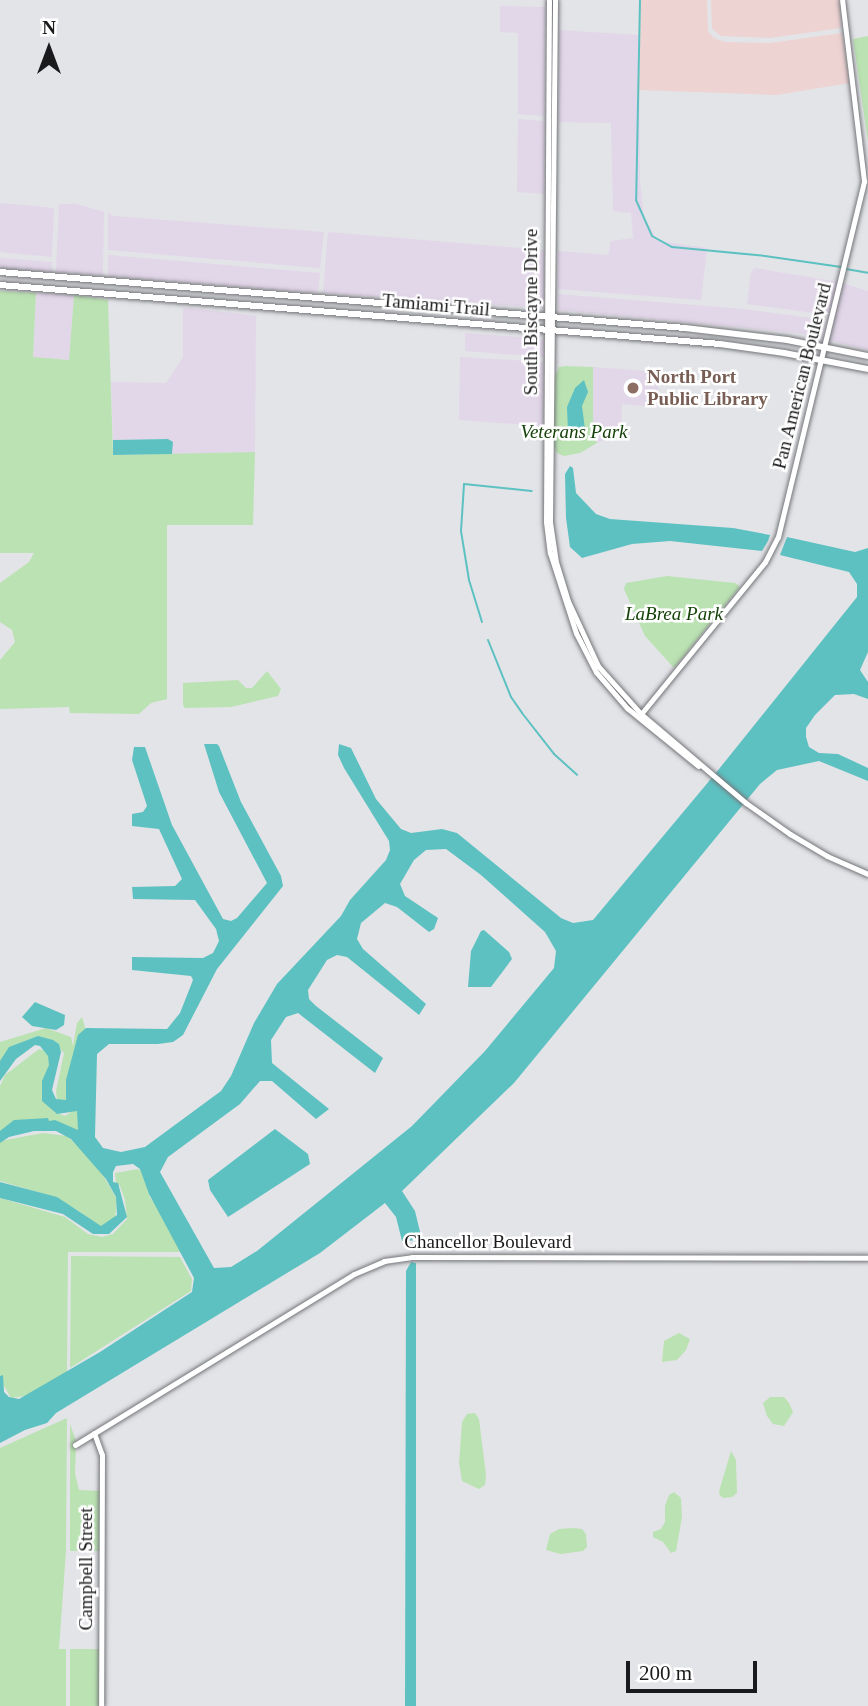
<!DOCTYPE html>
<style>
body{margin:0}
#map{position:relative;width:868px;height:1706px;overflow:hidden;background:#e3e4e8;font-family:"Times New Roman",serif}
div>[style]{position:absolute}
.commercial>*{inset:0;background:#e2d6e9}
.industrial>*{inset:0;background:#eed3d3}
.green>*{inset:0;background:#bbe2b3}
.water>*{inset:0;background:#5dc1c2}
.stream>*{height:2px;margin:-1px;padding:0 1px;transform-origin:1px;border-radius:1px;background:#5dc1c2}
.roads{filter:drop-shadow(0 0 2px #747679) drop-shadow(0 0 2px #747679)}
.tertiary>*{height:5px;margin:-2.5px;padding:0 2.5px;transform-origin:2.5px;border-radius:2.5px;background:#fff}
.primary>*{height:6px;margin:-3px;padding:0 3px;transform-origin:3px;border-radius:3px;background:#fff}
.dots>*{width:19px;height:19px;translate:-50% -50%;box-sizing:border-box;border:4px solid #fff;border-radius:50%}
span{translate:-50% -50%;white-space:nowrap;text-align:center;line-height:1.15;-webkit-text-stroke:5px #fff;paint-order:stroke}
.street-label{font-size:19px;color:#1a1a1c}
.education-label{font-size:19px;color:#785e54;font-weight:700}
.left{translate:0 -50%;text-align:left}
.park-label{font-size:19px;color:#144208;font-style:italic}
.north{position:absolute;left:14px;top:14px;width:70px;height:70px;-webkit-text-stroke:5px #fff;paint-order:stroke;rotate:0deg;font-size:19px;font-weight:700;line-height:28px;text-align:center;color:#1a1a1c}
.north::after{content:'';display:block;margin:auto;width:24px;height:32px;background:#1a1a1c;clip-path:polygon(50% 0,100% 100%,50% 72%,0 100%)}
.scale{position:absolute;left:626px;top:1661px;width:131px;height:32px;box-sizing:border-box;border:4px solid #1a1a1c;border-top:0;padding-left:9px;font-size:21px;line-height:24px;white-space:nowrap;color:#1a1a1c;-webkit-text-stroke:5px #fff;paint-order:stroke}
</style>
<div id="map">
<div class="commercial">
<div style="clip-path:polygon(500px 6px,545px 7px,544px 116px,518px 114px,518px 33px,500px 32px)"></div>
<div style="clip-path:polygon(559px 30px,639px 35px,640px 181px,644px 217px,658px 241px,707px 248px,701px 300px,558px 289px,558px 251px,608px 255px,611px 241px,633px 238px,631px 213px,613px 211px,611px 123px,559px 122px)"></div>
<div style="clip-path:polygon(518px 119px,544px 121px,544px 194px,517px 192px)"></div>
<div style="clip-path:polygon(0 203px,54px 208px,52px 257px,0 252px)"></div>
<div style="clip-path:polygon(59px 204px,76px 204px,104px 212px,103px 275px,56px 272px)"></div>
<div style="clip-path:polygon(108px 213px,113px 216px,324px 232px,320px 268px,108px 250px)"></div>
<div style="clip-path:polygon(328px 232px,544px 250px,544px 308px,323px 293px)"></div>
<div style="clip-path:polygon(108px 255px,320px 273px,318px 293px,108px 276px)"></div>
<div style="clip-path:polygon(0 258px,52px 262px,52px 272px,0 268px)"></div>
<div style="clip-path:polygon(755px 268px,838px 282px,828px 315px,747px 304px,751px 272px)"></div>
<div style="clip-path:polygon(842px 283px,868px 291px,868px 350px,827px 340px)"></div>
<div style="clip-path:polygon(36px 293px,74px 295px,69px 360px,33px 357px)"></div>
<div style="clip-path:polygon(558px 294px,743px 309px,826px 320px,822px 339px,798px 333px,558px 310px)"></div>
<div style="clip-path:polygon(183px 307px,256px 316px,255px 452px,172px 454px,173px 442px,168px 439px,113px 440px,111px 382px,166px 383px,183px 357px)"></div>
<div style="clip-path:polygon(465px 333px,544px 339px,544px 357px,465px 351px)"></div>
<div style="clip-path:polygon(460px 357px,544px 362px,543px 426px,459px 420px)"></div>
<div style="clip-path:polygon(593px 367px,659px 372px,657px 407px,622px 404px,621px 433px,597px 443px,593px 436px)"></div>
</div>
<div class="industrial">
<div style="clip-path:polygon(640px 0,707px 0,708px 31px,714px 38px,725px 42px,770px 43px,842px 33px,850px 83px,776px 95px,639px 90px)"></div>
<div style="clip-path:polygon(711px 0,840px 0,841px 28px,770px 38px,721px 36px,712px 29px)"></div>
</div>
<div class="green">
<div style="clip-path:polygon(868px 36px,868px 142px,853px 39px)"></div>
<div style="clip-path:polygon(0 291px,36px 293px,33px 357px,69px 360px,74px 295px,108px 300px,113px 455px,255px 452px,253px 525px,167px 525px,167px 699px,151px 703px,139px 714px,70px 713px,69px 707px,0 709px,0 660px,15px 642px,12px 630px,0 622px,0 583px,29px 562px,34px 553px,0 553px)"></div>
<div style="clip-path:polygon(565px 366px,593px 367px,593px 436px,597px 443px,580px 453px,564px 456px,557px 453px,554px 447px,555px 376px,559px 367px)"></div>
<div style="clip-path:polygon(667px 576px,735px 583px,740px 587px,674px 668px,645px 636px,624px 589px,626px 583px)"></div>
<div style="clip-path:polygon(267px 671px,281px 689px,278px 696px,231px 707px,185px 708px,183px 705px,183px 683px,238px 680px,246px 688px,252px 688px)"></div>
<div style="clip-path:polygon(82px 1017px,86px 1031px,70px 1094px,64px 1103px,57px 1101px,56px 1091px,64px 1053px,52px 1041px,38px 1039px,0 1065px,0 1042px,46px 1028px,71px 1037px,73px 1046px,77px 1023px)"></div>
<div style="clip-path:polygon(39px 1049px,46px 1051px,52px 1062px,49px 1068px,54px 1112px,65px 1116px,77px 1108px,81px 1132px,37px 1119px,17px 1121px,0 1133px,0 1086px,5px 1075px)"></div>
<div style="clip-path:polygon(43px 1133px,67px 1136px,95px 1162px,117px 1199px,115px 1219px,101px 1227px,77px 1210px,44px 1194px,0 1181px,0 1141px)"></div>
<div style="clip-path:polygon(138px 1169px,146px 1173px,150px 1198px,164px 1214px,185px 1252px,68px 1252px,67px 1374px,32px 1395px,11px 1398px,0 1379px,0 1198px,65px 1217px,88px 1234px,102px 1237px,113px 1234px,127px 1219px,125px 1200px,120px 1186px,116px 1183px,115px 1173px)"></div>
<div style="clip-path:polygon(71px 1256px,180px 1257px,192px 1279px,191px 1291px,70px 1368px)"></div>
<div style="clip-path:polygon(679px 1333px,690px 1339px,686px 1350px,677px 1360px,662px 1362px,664px 1341px)"></div>
<div style="clip-path:polygon(770px 1397px,784px 1397px,789px 1403px,793px 1412px,784px 1426px,773px 1424px,767px 1416px,763px 1403px)"></div>
<div style="clip-path:polygon(475px 1413px,479px 1419px,486px 1475px,485px 1485px,479px 1489px,462px 1481px,459px 1463px,462px 1422px,467px 1414px)"></div>
<div style="clip-path:polygon(67px 1418px,66px 1551px,59px 1649px,66px 1649px,66px 1706px,0 1706px,0 1448px)"></div>
<div style="clip-path:polygon(70px 1424px,76px 1441px,72px 1444px,76px 1447px,75px 1473px,79px 1490px,100px 1491px,100px 1551px,70px 1551px)"></div>
<div style="clip-path:polygon(731px 1451px,736px 1460px,737px 1493px,732px 1497px,723px 1498px,719px 1494px,720px 1488px)"></div>
<div style="clip-path:polygon(674px 1492px,681px 1498px,682px 1517px,676px 1551px,671px 1553px,663px 1542px,653px 1537px,653px 1532px,661px 1529px,665px 1522px,665px 1506px,669px 1495px)"></div>
<div style="clip-path:polygon(572px 1528px,582px 1529px,586px 1534px,587px 1547px,583px 1551px,561px 1554px,546px 1550px,550px 1534px,559px 1529px)"></div>
<div style="clip-path:polygon(70px 1649px,99px 1649px,99px 1706px,70px 1706px)"></div>
</div>
<div class="water">
<div style="clip-path:polygon(584px 380px,588px 392px,582px 406px,585px 429px,575px 439px,568px 433px,567px 407px,575px 388px)"></div>
<div style="clip-path:polygon(168px 439px,173px 442px,172px 454px,113px 455px,113px 440px)"></div>
<div style="clip-path:polygon(570px 466px,573px 468px,576px 493px,596px 514px,610px 519px,733px 528px,770px 535px,768px 541px,762px 551px,670px 541px,632px 544px,582px 558px,570px 547px,566px 518px,565px 474px)"></div>
<div style="clip-path:polygon(evenodd,787px 537px,855px 552px,868px 548px,868px 652px,860px 670px,868px 682px,868px 699px,854px 694px,835px 695px,815px 715px,806px 728px,806px 737px,809px 747px,819px 753px,838px 754px,868px 768px,868px 781px,819px 761px,777px 770px,760px 784px,514px 1083px,402px 1191px,415px 1211px,422px 1240px,402px 1241px,396px 1217px,385px 1203px,320px 1253px,56px 1413px,47px 1423px,25px 1430px,0 1443px,0 1376px,3px 1375px,4px 1392px,9px 1397px,19px 1399px,100px 1352px,192px 1292px,194px 1278px,149px 1194px,140px 1169px,133px 1164px,116px 1166px,113px 1172px,113px 1182px,118px 1183px,127px 1217px,109px 1234px,93px 1234px,63px 1214px,0 1198px,0 1182px,57px 1197px,101px 1226px,117px 1215px,116px 1197px,106px 1179px,71px 1139px,56px 1131px,34px 1131px,9px 1137px,0 1143px,0 1131px,14px 1120px,48px 1118px,49px 1121px,55px 1120px,78px 1130px,77px 1111px,57px 1114px,42px 1101px,42px 1081px,49px 1065px,48px 1056px,40px 1046px,35px 1045px,16px 1059px,0 1081px,0 1061px,9px 1047px,38px 1036px,53px 1040px,59px 1044px,61px 1052px,52px 1090px,56px 1099px,66px 1100px,66px 1080px,78px 1035px,86px 1028px,167px 1029px,180px 1013px,193px 980px,191px 976px,132px 970px,132px 957px,203px 958px,213px 953px,219px 941px,216px 929px,195px 900px,133px 899px,132px 887px,175px 886px,182px 879px,159px 829px,132px 826px,132px 814px,143px 812px,147px 806px,132px 760px,134px 747px,145px 747px,172px 825px,223px 919px,231px 921px,237px 918px,267px 883px,219px 792px,204px 744px,217px 744px,219px 746px,241px 802px,281px 876px,283px 886px,217px 969px,183px 1035px,173px 1042px,158px 1044px,109px 1044px,97px 1054px,95px 1137px,103px 1148px,121px 1152px,145px 1147px,221px 1091px,231px 1076px,254px 1023px,277px 984px,341px 916px,350px 900px,386px 860px,390px 850px,389px 841px,344px 768px,338px 755px,339px 744px,351px 748px,376px 799px,401px 829px,411px 833px,442px 829px,457px 833px,561px 918px,573px 923px,593px 920px,715px 774px,857px 597px,857px 584px,849px 572px,780px 555px,787px 537px,446px 849px,481px 875px,545px 932px,556px 951px,554px 968px,485px 1051px,412px 1126px,257px 1251px,231px 1267px,214px 1268px,160px 1172px,168px 1157px,240px 1104px,260px 1081px,272px 1081px,316px 1119px,329px 1109px,272px 1063px,271px 1040px,286px 1017px,298px 1013px,375px 1073px,383px 1058px,316px 1006px,309px 999px,308px 990px,327px 960px,337px 955px,347px 957px,419px 1015px,426px 1004px,363px 949px,357px 939px,361px 923px,385px 903px,397px 907px,429px 932px,434px 929px,438px 918px,405px 896px,400px 884px,414px 860px,426px 850px,446px 849px)"></div>
<div style="clip-path:polygon(484px 930px,509px 952px,512px 959px,491px 987px,468px 987px,471px 951px,481px 931px)"></div>
<div style="clip-path:polygon(35px 1002px,65px 1015px,64px 1025px,56px 1030px,32px 1026px,22px 1017px)"></div>
<div style="clip-path:polygon(275px 1129px,308px 1154px,310px 1164px,228px 1217px,210px 1190px,208px 1180px)"></div>
<div style="clip-path:polygon(411px 1262px,416px 1263px,416px 1706px,405px 1706px,406px 1271px)"></div>
</div>
<div class="stream">
<div style="left:640px;top:0;width:200px;rotate:91.1deg"></div>
<div style="left:636px;top:200px;width:39px;rotate:66deg"></div>
<div style="left:652px;top:236px;width:23px;rotate:29deg"></div>
<div style="left:672px;top:247px;width:93px;rotate:5.5deg"></div>
<div style="left:765px;top:256px;width:77px;rotate:8.2deg"></div>
<div style="left:846px;top:269px;width:22px;rotate:10deg"></div>
<div style="left:482px;top:622px;width:44px;rotate:-107.2deg"></div>
<div style="left:469px;top:580px;width:50px;rotate:-99.3deg"></div>
<div style="left:461px;top:531px;width:47px;rotate:-86.3deg"></div>
<div style="left:464px;top:484px;width:68px;rotate:5.9deg"></div>
<div style="left:488px;top:640px;width:61px;rotate:68deg"></div>
<div style="left:511px;top:697px;width:19px;rotate:55deg"></div>
<div style="left:522px;top:713px;width:52px;rotate:52deg"></div>
<div style="left:554px;top:754px;width:31px;rotate:42deg"></div>
</div>
<div class="roads">
<div class="tertiary">
<div style="left:549px;top:0;width:522px;rotate:90.33deg"></div>
<div style="left:546px;top:522px;width:31px;rotate:83deg"></div>
<div style="left:550px;top:553px;width:84px;rotate:72deg"></div>
<div style="left:576px;top:633px;width:44px;rotate:62.9deg"></div>
<div style="left:596px;top:672px;width:48px;rotate:49.3deg"></div>
<div style="left:627px;top:708px;width:92px;rotate:39.2deg"></div>
<div style="left:555px;top:0;width:522px;rotate:90.55deg"></div>
<div style="left:550px;top:522px;width:40px;rotate:81.5deg"></div>
<div style="left:556px;top:562px;width:41px;rotate:72.9deg"></div>
<div style="left:568px;top:601px;width:72px;rotate:65.2deg"></div>
<div style="left:598px;top:666px;width:64px;rotate:48.1deg"></div>
<div style="left:641px;top:714px;width:138px;rotate:40.3deg"></div>
<div style="left:746px;top:803px;width:54px;rotate:35.2deg"></div>
<div style="left:790px;top:834px;width:43px;rotate:30.7deg"></div>
<div style="left:827px;top:856px;width:45px;rotate:23.7deg"></div>
<div style="left:641px;top:714px;width:196px;rotate:-50.8deg"></div>
<div style="left:765px;top:562px;width:28px;rotate:-63deg"></div>
<div style="left:778px;top:537px;width:366px;rotate:-76.4deg"></div>
<div style="left:864px;top:181px;width:182px;rotate:-96.9deg"></div>
<div style="left:94px;top:1433px;width:23px;rotate:70deg"></div>
<div style="left:102px;top:1455px;width:251px;rotate:90.2deg"></div>
<div style="left:75px;top:1445px;width:327px;rotate:-31.5deg"></div>
<div style="left:354px;top:1274px;width:33px;rotate:-23deg"></div>
<div style="left:384px;top:1261px;width:28px;rotate:-8deg"></div>
<div style="left:412px;top:1257px;width:456px;rotate:0.1deg"></div>
</div>
<div class="primary">
<div style="left:0;top:272px;width:687px;rotate:4.67deg"></div>
<div style="left:685px;top:328px;width:103px;rotate:6.7deg"></div>
<div style="left:787px;top:340px;width:83px;rotate:11.2deg"></div>
<div style="left:0;top:285px;width:722px;rotate:4.68deg"></div>
<div style="left:720px;top:344px;width:65px;rotate:8deg"></div>
<div style="left:784px;top:353px;width:86px;rotate:10.8deg"></div>
</div>
</div>
<div class="dots">
<div style="left:633px;top:388px;background:#8d6e63"></div>
</div>
<div class="street-label">
<span style="left:436px;top:305px;rotate:5deg">Tamiami Trail</span>
<span style="left:531px;top:312px;rotate:-90deg">South Biscayne Drive</span>
<span style="left:802px;top:376px;rotate:-76deg">Pan American Boulevard</span>
<span style="left:488px;top:1242px">Chancellor Boulevard</span>
<span style="left:86px;top:1569px;rotate:-90deg">Campbell Street</span>
</div>
<div class="education-label">
<span class="left" style="left:647px;top:388px">North Port<br>Public Library</span>
</div>
<div class="park-label">
<span style="left:574px;top:432px">Veterans Park</span>
<span style="left:674px;top:614px">LaBrea Park</span>
</div>
<div class="north">N</div>
<div class="scale">200 m</div>
</div>
